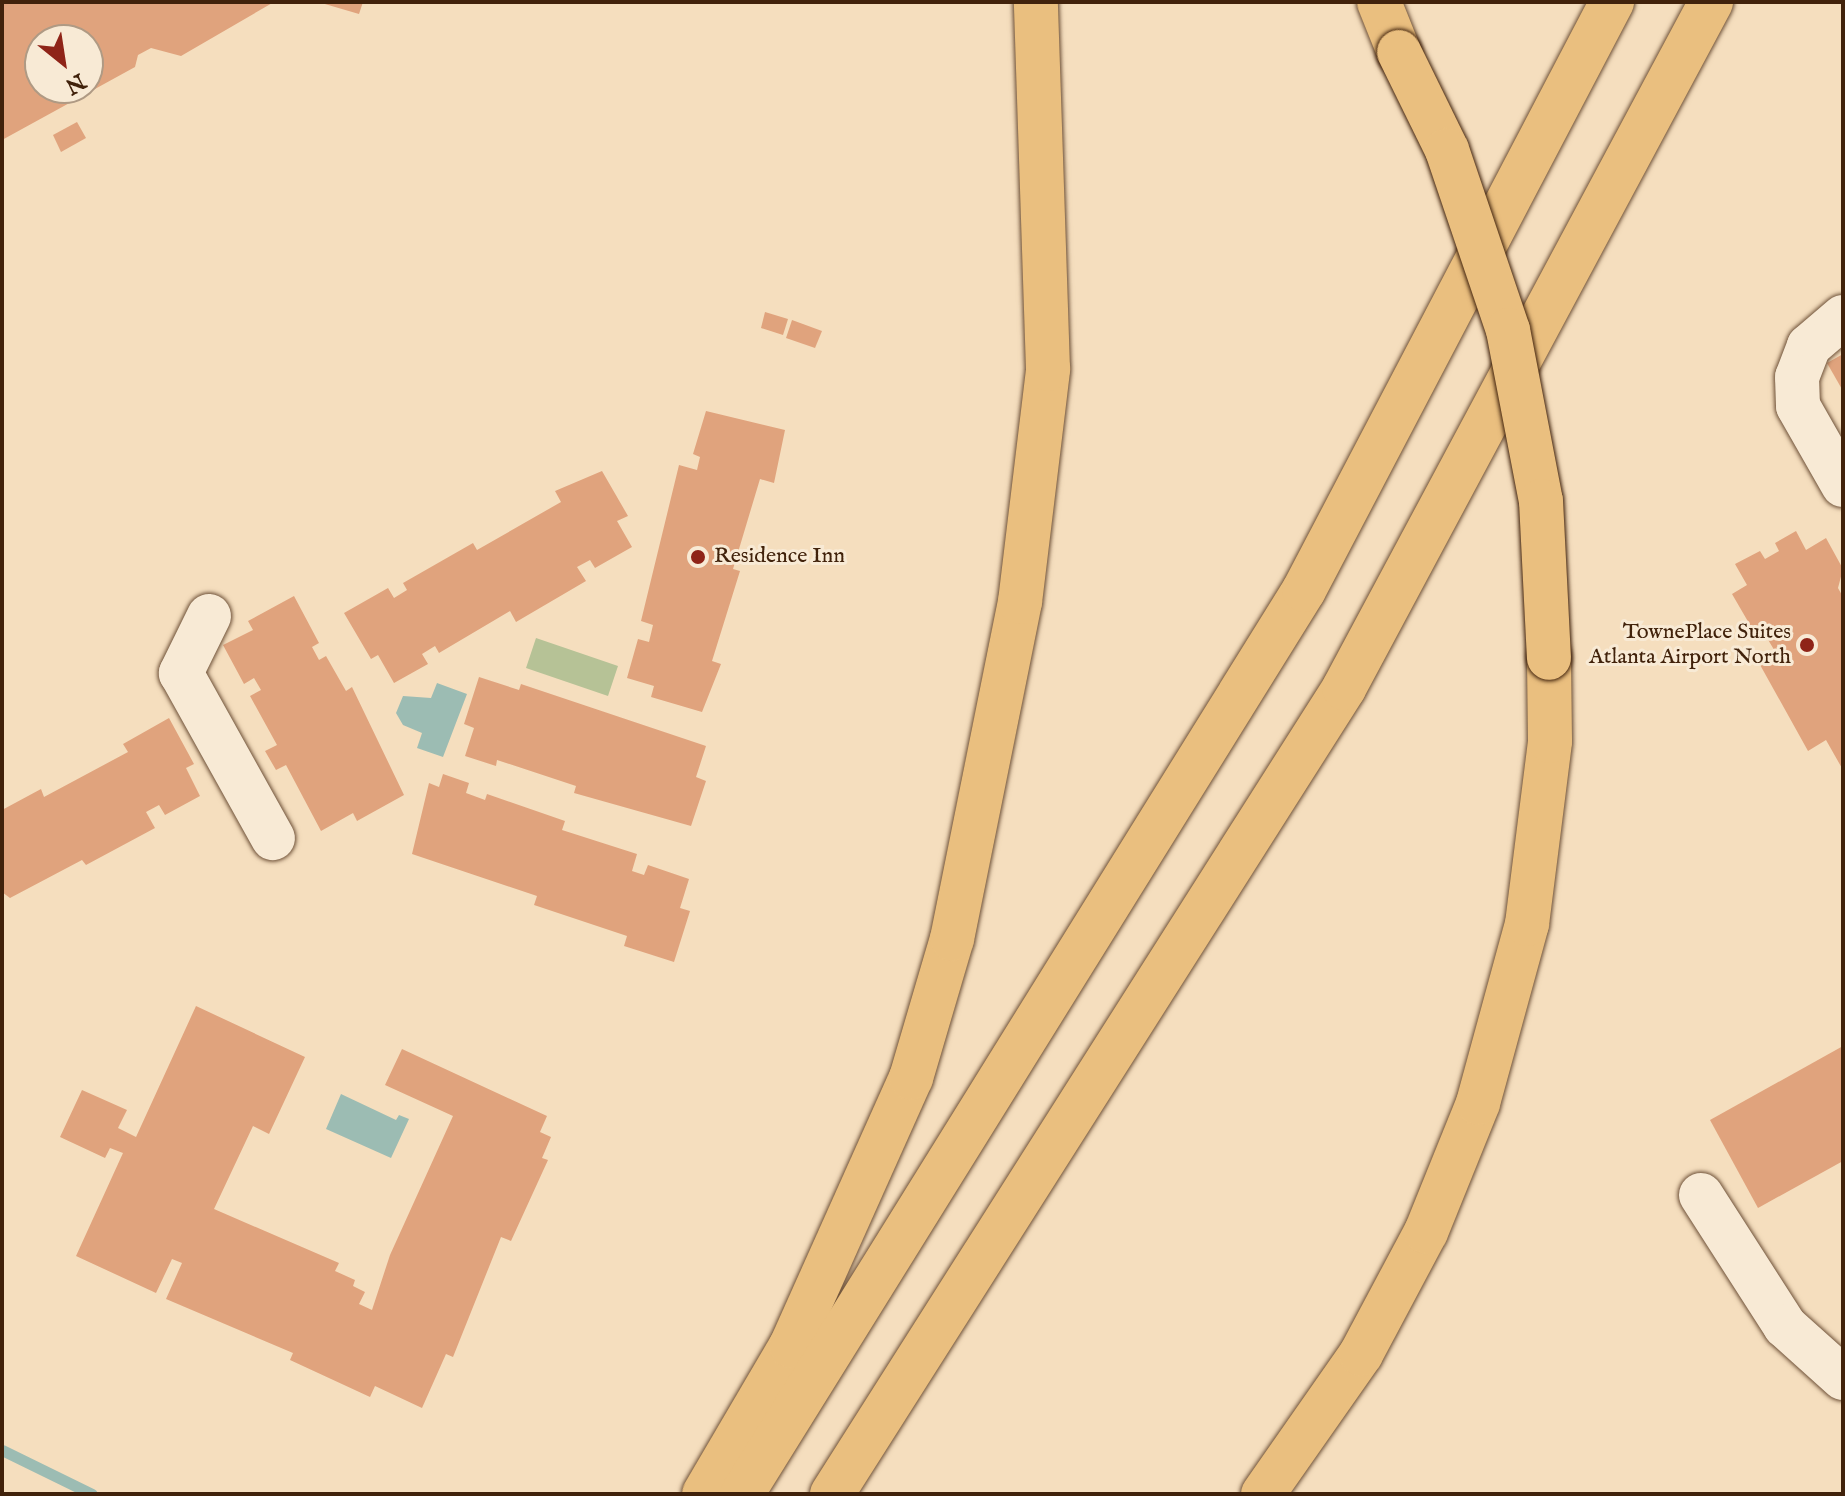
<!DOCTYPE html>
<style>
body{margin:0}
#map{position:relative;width:1845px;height:1496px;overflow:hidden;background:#f5debe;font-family:"IM FELL English",serif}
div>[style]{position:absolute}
.green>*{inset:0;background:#b6c296}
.water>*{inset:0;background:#9cbcb3}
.stream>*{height:11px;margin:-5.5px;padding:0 5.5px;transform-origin:5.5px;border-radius:5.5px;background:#9cbcb3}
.building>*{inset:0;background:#e0a37d}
.roads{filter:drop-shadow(0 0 2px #6e5138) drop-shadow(0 0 2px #6e5138)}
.minor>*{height:44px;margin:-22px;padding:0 22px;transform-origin:22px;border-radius:22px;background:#f8ead5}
.highway>*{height:44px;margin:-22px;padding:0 22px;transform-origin:22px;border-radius:22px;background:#eabf7f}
.bridges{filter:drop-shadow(0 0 2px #41220b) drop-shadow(0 0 2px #41220b)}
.highway-bridge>*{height:44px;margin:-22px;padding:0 22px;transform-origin:22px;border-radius:22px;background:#eabf7f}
.dots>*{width:22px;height:22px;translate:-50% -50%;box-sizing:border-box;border:4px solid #f8ead5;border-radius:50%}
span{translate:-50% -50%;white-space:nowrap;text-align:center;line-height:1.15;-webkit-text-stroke:6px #f8ead5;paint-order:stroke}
.poi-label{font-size:22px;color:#41220b}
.left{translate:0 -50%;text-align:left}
.right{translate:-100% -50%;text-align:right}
.frame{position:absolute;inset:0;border:4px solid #41220b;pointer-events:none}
.north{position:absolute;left:24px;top:24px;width:80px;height:80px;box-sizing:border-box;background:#f8ead5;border:2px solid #af9a84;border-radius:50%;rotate:150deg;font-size:22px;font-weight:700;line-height:32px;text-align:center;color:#41220b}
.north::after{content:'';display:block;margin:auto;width:28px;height:36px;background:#8f2418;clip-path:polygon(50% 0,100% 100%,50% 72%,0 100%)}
</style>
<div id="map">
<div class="green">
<div style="clip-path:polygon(536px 638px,618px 666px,608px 696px,526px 668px)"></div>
</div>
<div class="water">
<div style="clip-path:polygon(437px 683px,467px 694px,443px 757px,417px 748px,422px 733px,403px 725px,396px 713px,403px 696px,431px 698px)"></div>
<div style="clip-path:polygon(341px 1094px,396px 1120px,399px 1115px,409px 1119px,391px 1158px,326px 1129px)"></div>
</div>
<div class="stream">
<div style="left:2px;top:1450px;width:100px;rotate:26.1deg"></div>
</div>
<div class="building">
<div style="clip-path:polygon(evenodd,2px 2px,274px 2px,181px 56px,151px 48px,138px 55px,135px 67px,2px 140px,2px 2px,40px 40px,88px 40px,88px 88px,40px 88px,40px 40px)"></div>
<div style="clip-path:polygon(318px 2px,363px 2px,359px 14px)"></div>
<div style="clip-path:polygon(77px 122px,86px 138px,61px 152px,53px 135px)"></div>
<div style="clip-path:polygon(765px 312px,788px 319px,783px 335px,761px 328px)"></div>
<div style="clip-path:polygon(792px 320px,822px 331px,815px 348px,786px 338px)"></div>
<div style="clip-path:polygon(1843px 354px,1843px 391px,1827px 363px)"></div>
<div style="clip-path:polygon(706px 411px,785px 430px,774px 483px,760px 479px,733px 569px,740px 571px,712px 661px,721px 664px,702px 712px,651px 697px,654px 686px,627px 678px,638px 639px,649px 642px,653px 625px,641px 621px,679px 465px,697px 470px,700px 457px,693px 454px)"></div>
<div style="clip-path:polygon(602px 471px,628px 516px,617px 521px,632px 547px,595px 568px,590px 560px,577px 567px,586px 581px,516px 622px,510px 611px,439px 653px,435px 646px,422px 654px,428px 664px,394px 683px,378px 655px,371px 659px,344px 613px,388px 588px,394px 598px,407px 590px,403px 583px,473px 543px,477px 550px,561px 502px,555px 491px)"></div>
<div style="clip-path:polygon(1796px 531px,1806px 550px,1826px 538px,1843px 569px,1838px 588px,1843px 597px,1843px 770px,1826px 740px,1808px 751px,1759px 663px,1776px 653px,1764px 633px,1757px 637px,1732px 594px,1747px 585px,1735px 564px,1760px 551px,1765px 559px,1779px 551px,1775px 543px)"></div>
<div style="clip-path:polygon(294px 596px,319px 643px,312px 647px,319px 660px,326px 656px,346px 691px,352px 687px,404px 795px,357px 821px,353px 813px,321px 831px,286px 765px,276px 770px,265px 751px,277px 745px,250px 696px,261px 690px,254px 678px,244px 684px,223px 645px,253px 630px,248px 621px)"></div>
<div style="clip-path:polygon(479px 677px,519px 690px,521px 684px,706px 746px,696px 777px,706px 781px,691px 826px,574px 793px,576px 786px,497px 760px,496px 766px,465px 756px,474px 728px,464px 724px)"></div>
<div style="clip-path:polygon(169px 718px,194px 764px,186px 768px,200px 796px,165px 815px,159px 805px,146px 812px,155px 828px,86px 865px,82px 860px,10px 898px,2px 892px,2px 810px,41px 789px,44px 797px,128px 752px,123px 744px)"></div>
<div style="clip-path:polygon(443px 774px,469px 783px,466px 793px,485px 800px,487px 794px,565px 821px,562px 830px,637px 854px,632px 871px,644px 875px,648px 865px,689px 879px,680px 908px,690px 911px,674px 962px,624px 946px,627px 936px,534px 905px,537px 896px,412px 854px,429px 783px,439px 787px)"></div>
<div style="clip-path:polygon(196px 1006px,305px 1057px,269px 1134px,253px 1126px,214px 1209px,339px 1263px,335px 1271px,355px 1280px,353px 1286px,365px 1292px,359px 1304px,372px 1310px,390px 1255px,453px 1116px,385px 1085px,402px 1049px,547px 1116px,540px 1132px,551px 1137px,542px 1158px,548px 1160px,511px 1241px,501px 1237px,453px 1357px,446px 1354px,422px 1408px,375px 1386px,370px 1397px,290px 1360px,293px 1353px,166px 1299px,182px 1263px,172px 1259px,156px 1293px,76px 1256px,123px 1153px,110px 1148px,105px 1158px,60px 1137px,82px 1090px,127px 1110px,118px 1128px,136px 1137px)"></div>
<div style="clip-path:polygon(1843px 1046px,1843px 1161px,1758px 1208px,1710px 1120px)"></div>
</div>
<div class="roads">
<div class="minor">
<div style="left:1843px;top:317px;width:45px;rotate:139.5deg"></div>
<div style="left:1809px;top:346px;width:33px;rotate:111deg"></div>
<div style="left:1797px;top:377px;width:29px;rotate:88deg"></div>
<div style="left:1798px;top:406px;width:91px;rotate:60.3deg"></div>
<div style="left:209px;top:616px;width:64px;rotate:116.2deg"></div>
<div style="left:181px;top:673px;width:189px;rotate:60.9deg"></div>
<div style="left:1701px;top:1195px;width:156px;rotate:57.3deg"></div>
<div style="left:1785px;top:1326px;width:78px;rotate:41.9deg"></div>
</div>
<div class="highway">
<div style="left:1379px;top:2px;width:54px;rotate:68.2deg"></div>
<div style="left:704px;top:1494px;width:172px;rotate:-59.6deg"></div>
<div style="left:791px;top:1346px;width:294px;rotate:-65.9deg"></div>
<div style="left:911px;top:1078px;width:145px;rotate:-73.6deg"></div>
<div style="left:952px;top:939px;width:344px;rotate:-78.6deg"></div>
<div style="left:1020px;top:602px;width:235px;rotate:-83.1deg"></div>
<div style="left:1048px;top:369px;width:367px;rotate:-91.9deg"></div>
<div style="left:742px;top:1494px;width:1064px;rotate:-58.13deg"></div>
<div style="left:1304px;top:590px;width:664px;rotate:-62.35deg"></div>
<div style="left:832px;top:1494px;width:955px;rotate:-57.57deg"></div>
<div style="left:1344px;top:688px;width:778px;rotate:-61.85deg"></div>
<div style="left:1263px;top:1494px;width:171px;rotate:-55deg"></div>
<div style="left:1361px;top:1354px;width:138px;rotate:-62deg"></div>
<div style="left:1426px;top:1232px;width:139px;rotate:-68deg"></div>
<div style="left:1478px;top:1103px;width:186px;rotate:-74.7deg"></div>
<div style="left:1527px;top:924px;width:184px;rotate:-82.8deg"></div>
<div style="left:1550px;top:741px;width:83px;rotate:-90.7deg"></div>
</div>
</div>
<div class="bridges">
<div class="highway-bridge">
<div style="left:1399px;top:52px;width:109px;rotate:63.9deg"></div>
<div style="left:1447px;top:150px;width:190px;rotate:71.3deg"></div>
<div style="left:1508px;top:330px;width:174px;rotate:79.1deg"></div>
<div style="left:1541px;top:501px;width:157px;rotate:87.1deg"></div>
</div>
</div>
<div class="dots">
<div style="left:698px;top:557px;background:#8f2418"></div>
<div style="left:1807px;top:645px;background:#8f2418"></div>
</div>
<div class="poi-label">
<span class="left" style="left:714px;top:557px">Residence Inn</span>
<span class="right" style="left:1791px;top:645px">TownePlace Suites<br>Atlanta Airport North</span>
</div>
<div class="frame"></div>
<div class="north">N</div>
</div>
